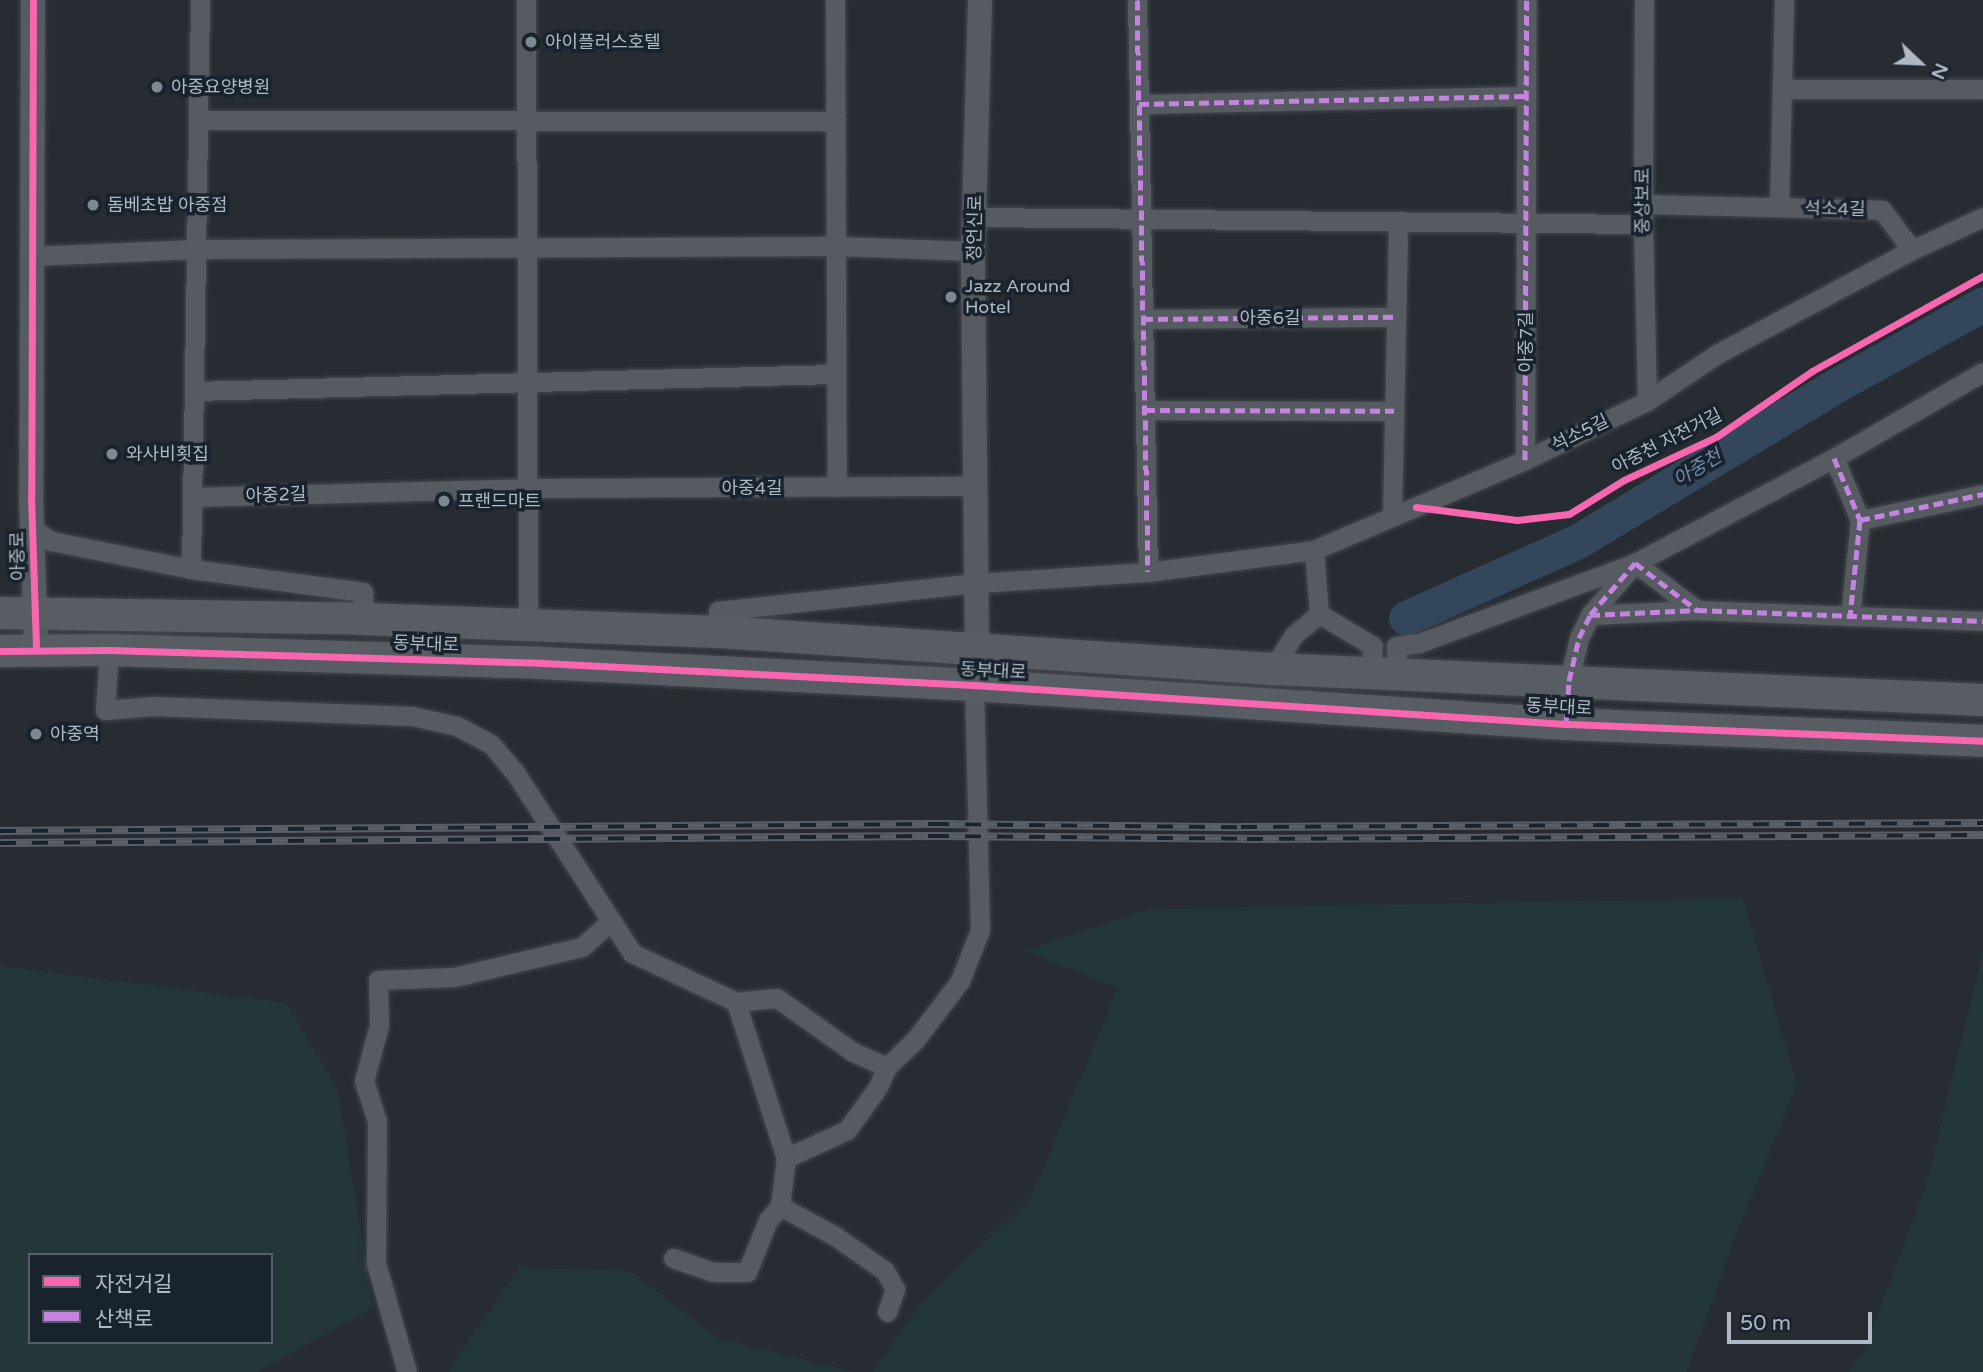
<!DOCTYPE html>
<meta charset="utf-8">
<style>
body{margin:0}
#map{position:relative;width:1983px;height:1372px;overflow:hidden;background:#262c32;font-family:"Varela Round","Noto Sans KR",sans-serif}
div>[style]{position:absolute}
.green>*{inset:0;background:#233638}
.river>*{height:35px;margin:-17.5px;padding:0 17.5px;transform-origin:17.5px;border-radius:17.5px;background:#33465c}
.roads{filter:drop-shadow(0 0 2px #44484d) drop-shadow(0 0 2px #44484d)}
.minor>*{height:19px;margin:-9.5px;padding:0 9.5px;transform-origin:9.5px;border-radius:9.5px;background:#565a61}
.tertiary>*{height:24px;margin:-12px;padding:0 12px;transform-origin:12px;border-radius:12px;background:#565a61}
.primary>*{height:32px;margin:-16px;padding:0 16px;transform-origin:16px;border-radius:16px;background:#585d63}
.rail>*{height:8px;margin-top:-4px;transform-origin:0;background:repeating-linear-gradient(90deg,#19232d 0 16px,#595f65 0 32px);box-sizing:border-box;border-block:2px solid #595f65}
.quiet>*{height:5px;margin-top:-2.5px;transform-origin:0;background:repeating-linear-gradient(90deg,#c483df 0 10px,transparent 0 15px)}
.cycleway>*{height:7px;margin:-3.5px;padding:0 3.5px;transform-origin:3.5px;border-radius:3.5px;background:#f766af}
.dots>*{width:19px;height:19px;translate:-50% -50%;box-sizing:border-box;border:4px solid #19232d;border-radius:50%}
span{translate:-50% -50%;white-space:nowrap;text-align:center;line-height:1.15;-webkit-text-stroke:7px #19232d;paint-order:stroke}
.poi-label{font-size:18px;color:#aeb9c5}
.left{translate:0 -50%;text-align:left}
.street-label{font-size:18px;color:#aeb9c5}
.water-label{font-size:19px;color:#6f8baa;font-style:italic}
.legend{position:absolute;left:28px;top:1253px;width:245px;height:91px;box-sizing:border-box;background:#19232d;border:2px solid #555f6a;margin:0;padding:9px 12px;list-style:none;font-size:21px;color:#aeb9c5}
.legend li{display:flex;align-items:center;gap:14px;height:35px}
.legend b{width:35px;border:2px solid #555f6a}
.north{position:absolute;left:1885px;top:28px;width:70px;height:70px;-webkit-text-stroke:5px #19232d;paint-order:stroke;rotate:113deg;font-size:19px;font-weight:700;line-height:28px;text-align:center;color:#aeb9c5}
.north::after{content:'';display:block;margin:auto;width:24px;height:32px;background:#aeb9c5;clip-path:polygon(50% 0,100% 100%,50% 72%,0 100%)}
.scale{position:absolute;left:1727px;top:1312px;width:145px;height:32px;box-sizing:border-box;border:4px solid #aeb9c5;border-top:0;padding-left:9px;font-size:21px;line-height:24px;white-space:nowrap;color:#aeb9c5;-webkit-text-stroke:5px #19232d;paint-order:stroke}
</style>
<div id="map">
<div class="green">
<div style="clip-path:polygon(1743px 898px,1797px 1084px,1735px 1237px,1687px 1372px,872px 1372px,923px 1301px,1031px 1198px,1118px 988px,1025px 951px,1149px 909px)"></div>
<div style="clip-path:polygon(1983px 952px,1983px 1372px,1848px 1372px,1864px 1351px,1926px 1185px)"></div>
<div style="clip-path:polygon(evenodd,0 966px,286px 1003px,338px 1090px,373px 1308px,257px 1372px,0 1372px,0 966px,30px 1255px,271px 1255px,271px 1342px,30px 1342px,30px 1255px)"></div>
<div style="clip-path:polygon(519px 1267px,631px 1271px,718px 1338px,855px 1372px,448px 1372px)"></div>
</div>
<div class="river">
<div style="left:1406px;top:618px;width:188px;rotate:-24.1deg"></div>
<div style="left:1578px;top:541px;width:292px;rotate:-31.1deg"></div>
<div style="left:1828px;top:390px;width:177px;rotate:-29deg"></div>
</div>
<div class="roads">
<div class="minor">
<div style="left:526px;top:0;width:627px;rotate:89.82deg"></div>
<div style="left:835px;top:0;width:487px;rotate:89.8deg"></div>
<div style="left:1137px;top:0;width:572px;rotate:88.9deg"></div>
<div style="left:1644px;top:0;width:224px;rotate:90.3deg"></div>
<div style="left:1643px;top:224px;width:177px;rotate:88.7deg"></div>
<div style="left:1782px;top:89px;width:201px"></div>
<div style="left:1139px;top:104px;width:387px;rotate:-1.2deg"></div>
<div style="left:198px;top:120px;width:638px;rotate:0.09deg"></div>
<div style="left:1643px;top:204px;width:239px;rotate:1.4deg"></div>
<div style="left:1882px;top:210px;width:50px;rotate:53.1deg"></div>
<div style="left:1779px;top:207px;width:207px;rotate:-88.6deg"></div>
<div style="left:975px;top:217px;width:668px;rotate:0.6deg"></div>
<div style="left:31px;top:256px;width:165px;rotate:-2.4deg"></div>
<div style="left:196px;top:249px;width:640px;rotate:-0.27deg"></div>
<div style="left:836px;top:246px;width:137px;rotate:2.1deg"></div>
<div style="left:1143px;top:319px;width:253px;rotate:-0.5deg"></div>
<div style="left:194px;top:391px;width:642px;rotate:-1.52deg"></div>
<div style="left:1145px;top:410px;width:249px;rotate:0.2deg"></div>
<div style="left:1834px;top:458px;width:67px;rotate:67.2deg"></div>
<div style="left:1860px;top:520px;width:97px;rotate:95.9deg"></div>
<div style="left:1525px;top:460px;width:460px;rotate:-89.8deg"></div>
<div style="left:192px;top:497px;width:335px;rotate:-1.5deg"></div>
<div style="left:527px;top:488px;width:449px;rotate:-0.3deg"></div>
<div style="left:1392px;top:517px;width:295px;rotate:-88.8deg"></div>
<div style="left:1860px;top:520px;width:126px;rotate:-11.9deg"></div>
<div style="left:33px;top:529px;width:22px;rotate:34deg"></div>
<div style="left:51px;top:541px;width:143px;rotate:11.3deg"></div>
<div style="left:191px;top:569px;width:174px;rotate:7.6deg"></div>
<div style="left:363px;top:592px;width:27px;rotate:88deg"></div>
<div style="left:1314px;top:550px;width:64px;rotate:85.5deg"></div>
<div style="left:191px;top:569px;width:569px;rotate:-89.09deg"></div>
<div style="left:1319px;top:614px;width:63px;rotate:30.7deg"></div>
<div style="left:1373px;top:646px;width:28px;rotate:96deg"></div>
<div style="left:1590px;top:615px;width:107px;rotate:-2.7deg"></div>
<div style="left:719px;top:632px;width:21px;rotate:-93deg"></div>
<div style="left:718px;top:611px;width:261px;rotate:-6.2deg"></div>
<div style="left:977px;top:583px;width:171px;rotate:-3.7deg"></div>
<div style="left:1148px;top:572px;width:167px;rotate:-7.5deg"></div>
<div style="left:1314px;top:550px;width:229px;rotate:-23.1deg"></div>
<div style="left:1525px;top:460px;width:136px;rotate:-25.8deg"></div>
<div style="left:1647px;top:401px;width:84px;rotate:-33.9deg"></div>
<div style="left:1717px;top:354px;width:221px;rotate:-28.1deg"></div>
<div style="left:1912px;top:250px;width:78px;rotate:-24.9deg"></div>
<div style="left:109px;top:650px;width:60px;rotate:93.8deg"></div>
<div style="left:105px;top:710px;width:49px;rotate:-4.7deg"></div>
<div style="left:154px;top:706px;width:258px;rotate:2.2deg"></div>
<div style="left:412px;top:716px;width:46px;rotate:12.5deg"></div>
<div style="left:457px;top:726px;width:38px;rotate:28deg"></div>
<div style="left:491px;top:744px;width:35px;rotate:50deg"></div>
<div style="left:514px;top:771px;width:217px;rotate:57deg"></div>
<div style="left:632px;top:953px;width:115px;rotate:25.2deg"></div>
<div style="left:736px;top:1002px;width:41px;rotate:-5.6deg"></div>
<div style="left:777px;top:998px;width:93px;rotate:35.4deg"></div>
<div style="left:853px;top:1052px;width:37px;rotate:24deg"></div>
<div style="left:887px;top:1067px;width:39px;rotate:-44deg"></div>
<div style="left:915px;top:1040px;width:74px;rotate:-52.7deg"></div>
<div style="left:960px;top:981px;width:55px;rotate:-68.6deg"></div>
<div style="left:980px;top:930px;width:245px;rotate:-91.4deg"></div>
<div style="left:1272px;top:669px;width:40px;rotate:-57.1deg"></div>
<div style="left:1294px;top:635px;width:33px;rotate:-40deg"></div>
<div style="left:1398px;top:675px;width:29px;rotate:-94deg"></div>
<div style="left:1396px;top:646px;width:23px;rotate:-7deg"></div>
<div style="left:1419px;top:643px;width:230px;rotate:-20.3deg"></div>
<div style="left:1635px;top:563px;width:225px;rotate:-27.8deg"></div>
<div style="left:1834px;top:458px;width:172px;rotate:-30deg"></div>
<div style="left:1566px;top:724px;width:43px;rotate:-86deg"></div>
<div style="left:1569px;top:681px;width:44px;rotate:-76.9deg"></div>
<div style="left:1579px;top:638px;width:25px;rotate:-64deg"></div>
<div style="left:1590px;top:615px;width:69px;rotate:-49.1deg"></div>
<div style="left:1635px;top:563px;width:78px;rotate:37.2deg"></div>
<div style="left:1697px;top:610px;width:286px;rotate:2.2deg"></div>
<div style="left:786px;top:1158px;width:67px;rotate:-24.7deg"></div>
<div style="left:847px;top:1130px;width:53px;rotate:-54.2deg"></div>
<div style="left:878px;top:1087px;width:22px;rotate:-66deg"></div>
<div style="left:780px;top:1206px;width:63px;rotate:28.6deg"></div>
<div style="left:835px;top:1236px;width:61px;rotate:35deg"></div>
<div style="left:885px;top:1271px;width:21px;rotate:61deg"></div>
<div style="left:895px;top:1289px;width:24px;rotate:109deg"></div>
<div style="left:673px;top:1258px;width:42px;rotate:19.3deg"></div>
<div style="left:713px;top:1272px;width:34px"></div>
<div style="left:747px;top:1272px;width:56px;rotate:-68deg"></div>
<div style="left:768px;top:1220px;width:18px;rotate:-49deg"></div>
<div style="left:780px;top:1206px;width:48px;rotate:-82.9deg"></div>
<div style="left:786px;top:1158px;width:164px;rotate:-107.8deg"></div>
<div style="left:407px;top:1372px;width:113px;rotate:-105.9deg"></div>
<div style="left:376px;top:1263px;width:142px;rotate:-89.6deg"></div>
<div style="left:377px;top:1121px;width:42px;rotate:-108deg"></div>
<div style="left:364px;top:1081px;width:58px;rotate:-75deg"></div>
<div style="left:379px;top:1025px;width:45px;rotate:-91.3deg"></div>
<div style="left:378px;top:980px;width:76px;rotate:-2.3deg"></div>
<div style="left:454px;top:977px;width:131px;rotate:-13.2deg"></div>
<div style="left:582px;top:947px;width:39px;rotate:-42deg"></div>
</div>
<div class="tertiary">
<div style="left:33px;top:0;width:496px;rotate:90.2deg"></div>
<div style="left:31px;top:496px;width:154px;rotate:88.1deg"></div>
<div style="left:974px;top:685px;width:35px;rotate:-85deg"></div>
<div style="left:977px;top:650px;width:399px;rotate:-90.6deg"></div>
<div style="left:973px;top:251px;width:251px;rotate:-88.4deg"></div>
</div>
<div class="primary">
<div style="left:0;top:613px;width:364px;rotate:0.9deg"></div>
<div style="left:364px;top:619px;width:355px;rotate:2.1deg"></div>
<div style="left:719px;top:632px;width:554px;rotate:3.83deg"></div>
<div style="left:1272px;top:669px;width:712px;rotate:2.5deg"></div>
<div style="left:0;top:651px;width:109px;rotate:-0.5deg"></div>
<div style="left:109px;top:650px;width:432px;rotate:1.7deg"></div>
<div style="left:541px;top:663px;width:434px;rotate:2.9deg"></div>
<div style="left:974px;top:685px;width:593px;rotate:3.77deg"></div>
<div style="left:1566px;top:724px;width:417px;rotate:2.3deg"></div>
</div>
</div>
<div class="rail">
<div style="left:0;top:831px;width:933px;rotate:-0.43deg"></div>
<div style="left:933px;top:824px;width:308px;rotate:0.6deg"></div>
<div style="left:1241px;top:827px;width:742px;rotate:-0.31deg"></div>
<div style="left:0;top:843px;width:933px;rotate:-0.43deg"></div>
<div style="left:933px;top:836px;width:314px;rotate:0.5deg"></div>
<div style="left:1247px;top:839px;width:736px;rotate:-0.31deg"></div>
</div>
<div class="quiet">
<div style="left:1137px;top:0;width:572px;rotate:88.9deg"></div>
<div style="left:1139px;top:104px;width:387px;rotate:-1.2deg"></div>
<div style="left:1143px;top:319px;width:253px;rotate:-0.5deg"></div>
<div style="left:1145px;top:410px;width:249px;rotate:0.2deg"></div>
<div style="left:1834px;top:458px;width:67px;rotate:67.2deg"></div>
<div style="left:1860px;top:520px;width:97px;rotate:95.9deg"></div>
<div style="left:1525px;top:460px;width:460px;rotate:-89.8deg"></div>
<div style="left:1860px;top:520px;width:126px;rotate:-11.9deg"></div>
<div style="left:1590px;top:615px;width:107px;rotate:-2.7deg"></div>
<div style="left:1566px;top:724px;width:43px;rotate:-86deg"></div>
<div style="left:1569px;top:681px;width:44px;rotate:-76.9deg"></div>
<div style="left:1579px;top:638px;width:25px;rotate:-64deg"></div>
<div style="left:1590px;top:615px;width:69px;rotate:-49.1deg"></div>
<div style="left:1635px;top:563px;width:78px;rotate:37.2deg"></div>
<div style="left:1697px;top:610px;width:286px;rotate:2.2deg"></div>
</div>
<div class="cycleway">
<div style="left:33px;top:0;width:496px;rotate:90.2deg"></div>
<div style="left:31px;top:496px;width:154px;rotate:88.1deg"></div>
<div style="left:1416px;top:507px;width:102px;rotate:7.3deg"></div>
<div style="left:1517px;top:520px;width:52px;rotate:-6.6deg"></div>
<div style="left:1569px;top:514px;width:65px;rotate:-31.7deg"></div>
<div style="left:1624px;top:480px;width:102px;rotate:-25.1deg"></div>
<div style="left:1716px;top:437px;width:116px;rotate:-34.5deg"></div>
<div style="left:1812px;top:371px;width:196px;rotate:-29.1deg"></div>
<div style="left:0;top:651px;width:109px;rotate:-0.5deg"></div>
<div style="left:109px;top:650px;width:432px;rotate:1.7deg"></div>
<div style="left:541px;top:663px;width:434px;rotate:2.9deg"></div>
<div style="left:974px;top:685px;width:593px;rotate:3.77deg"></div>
<div style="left:1566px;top:724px;width:417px;rotate:2.3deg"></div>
</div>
<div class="dots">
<div style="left:531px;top:42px;background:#7e8892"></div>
<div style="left:157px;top:87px;background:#7e8892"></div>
<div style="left:93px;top:205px;background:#7e8892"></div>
<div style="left:951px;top:297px;background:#7e8892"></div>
<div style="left:112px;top:454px;background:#7e8892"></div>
<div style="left:444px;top:501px;background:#7e8892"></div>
<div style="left:36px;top:734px;background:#7e8892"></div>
</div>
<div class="poi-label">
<span class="left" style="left:545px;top:42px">아이플러스호텔</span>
<span class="left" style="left:171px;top:87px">아중요양병원</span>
<span class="left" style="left:107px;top:205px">돔베초밥 아중점</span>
<span class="left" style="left:965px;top:297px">Jazz Around<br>Hotel</span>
<span class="left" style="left:126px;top:454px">와사비횟집</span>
<span class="left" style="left:458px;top:501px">프랜드마트</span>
<span class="left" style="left:50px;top:734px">아중역</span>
</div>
<div class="street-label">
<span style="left:1643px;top:201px;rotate:-90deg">중상보로</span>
<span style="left:1835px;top:209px;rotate:1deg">석소4길</span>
<span style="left:975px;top:228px;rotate:-89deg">정언신로</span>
<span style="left:1270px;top:318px">아중6길</span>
<span style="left:1526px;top:342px;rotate:-90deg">아중7길</span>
<span style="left:1580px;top:433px;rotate:-26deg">석소5길</span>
<span style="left:1667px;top:441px;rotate:-27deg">아중천 자전거길</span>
<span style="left:752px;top:488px">아중4길</span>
<span style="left:276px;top:495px;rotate:-2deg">아중2길</span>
<span style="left:18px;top:556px;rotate:-91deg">아중로</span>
<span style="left:426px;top:644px;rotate:2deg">동부대로</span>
<span style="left:993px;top:671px;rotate:3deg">동부대로</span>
<span style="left:1559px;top:707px;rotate:3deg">동부대로</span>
</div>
<div class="water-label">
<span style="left:1698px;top:469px;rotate:-31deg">아중천</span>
</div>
<ul class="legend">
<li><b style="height:9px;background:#f766af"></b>자전거길</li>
<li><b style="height:9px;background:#c483df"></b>산책로</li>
</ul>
<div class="north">N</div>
<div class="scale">50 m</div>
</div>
